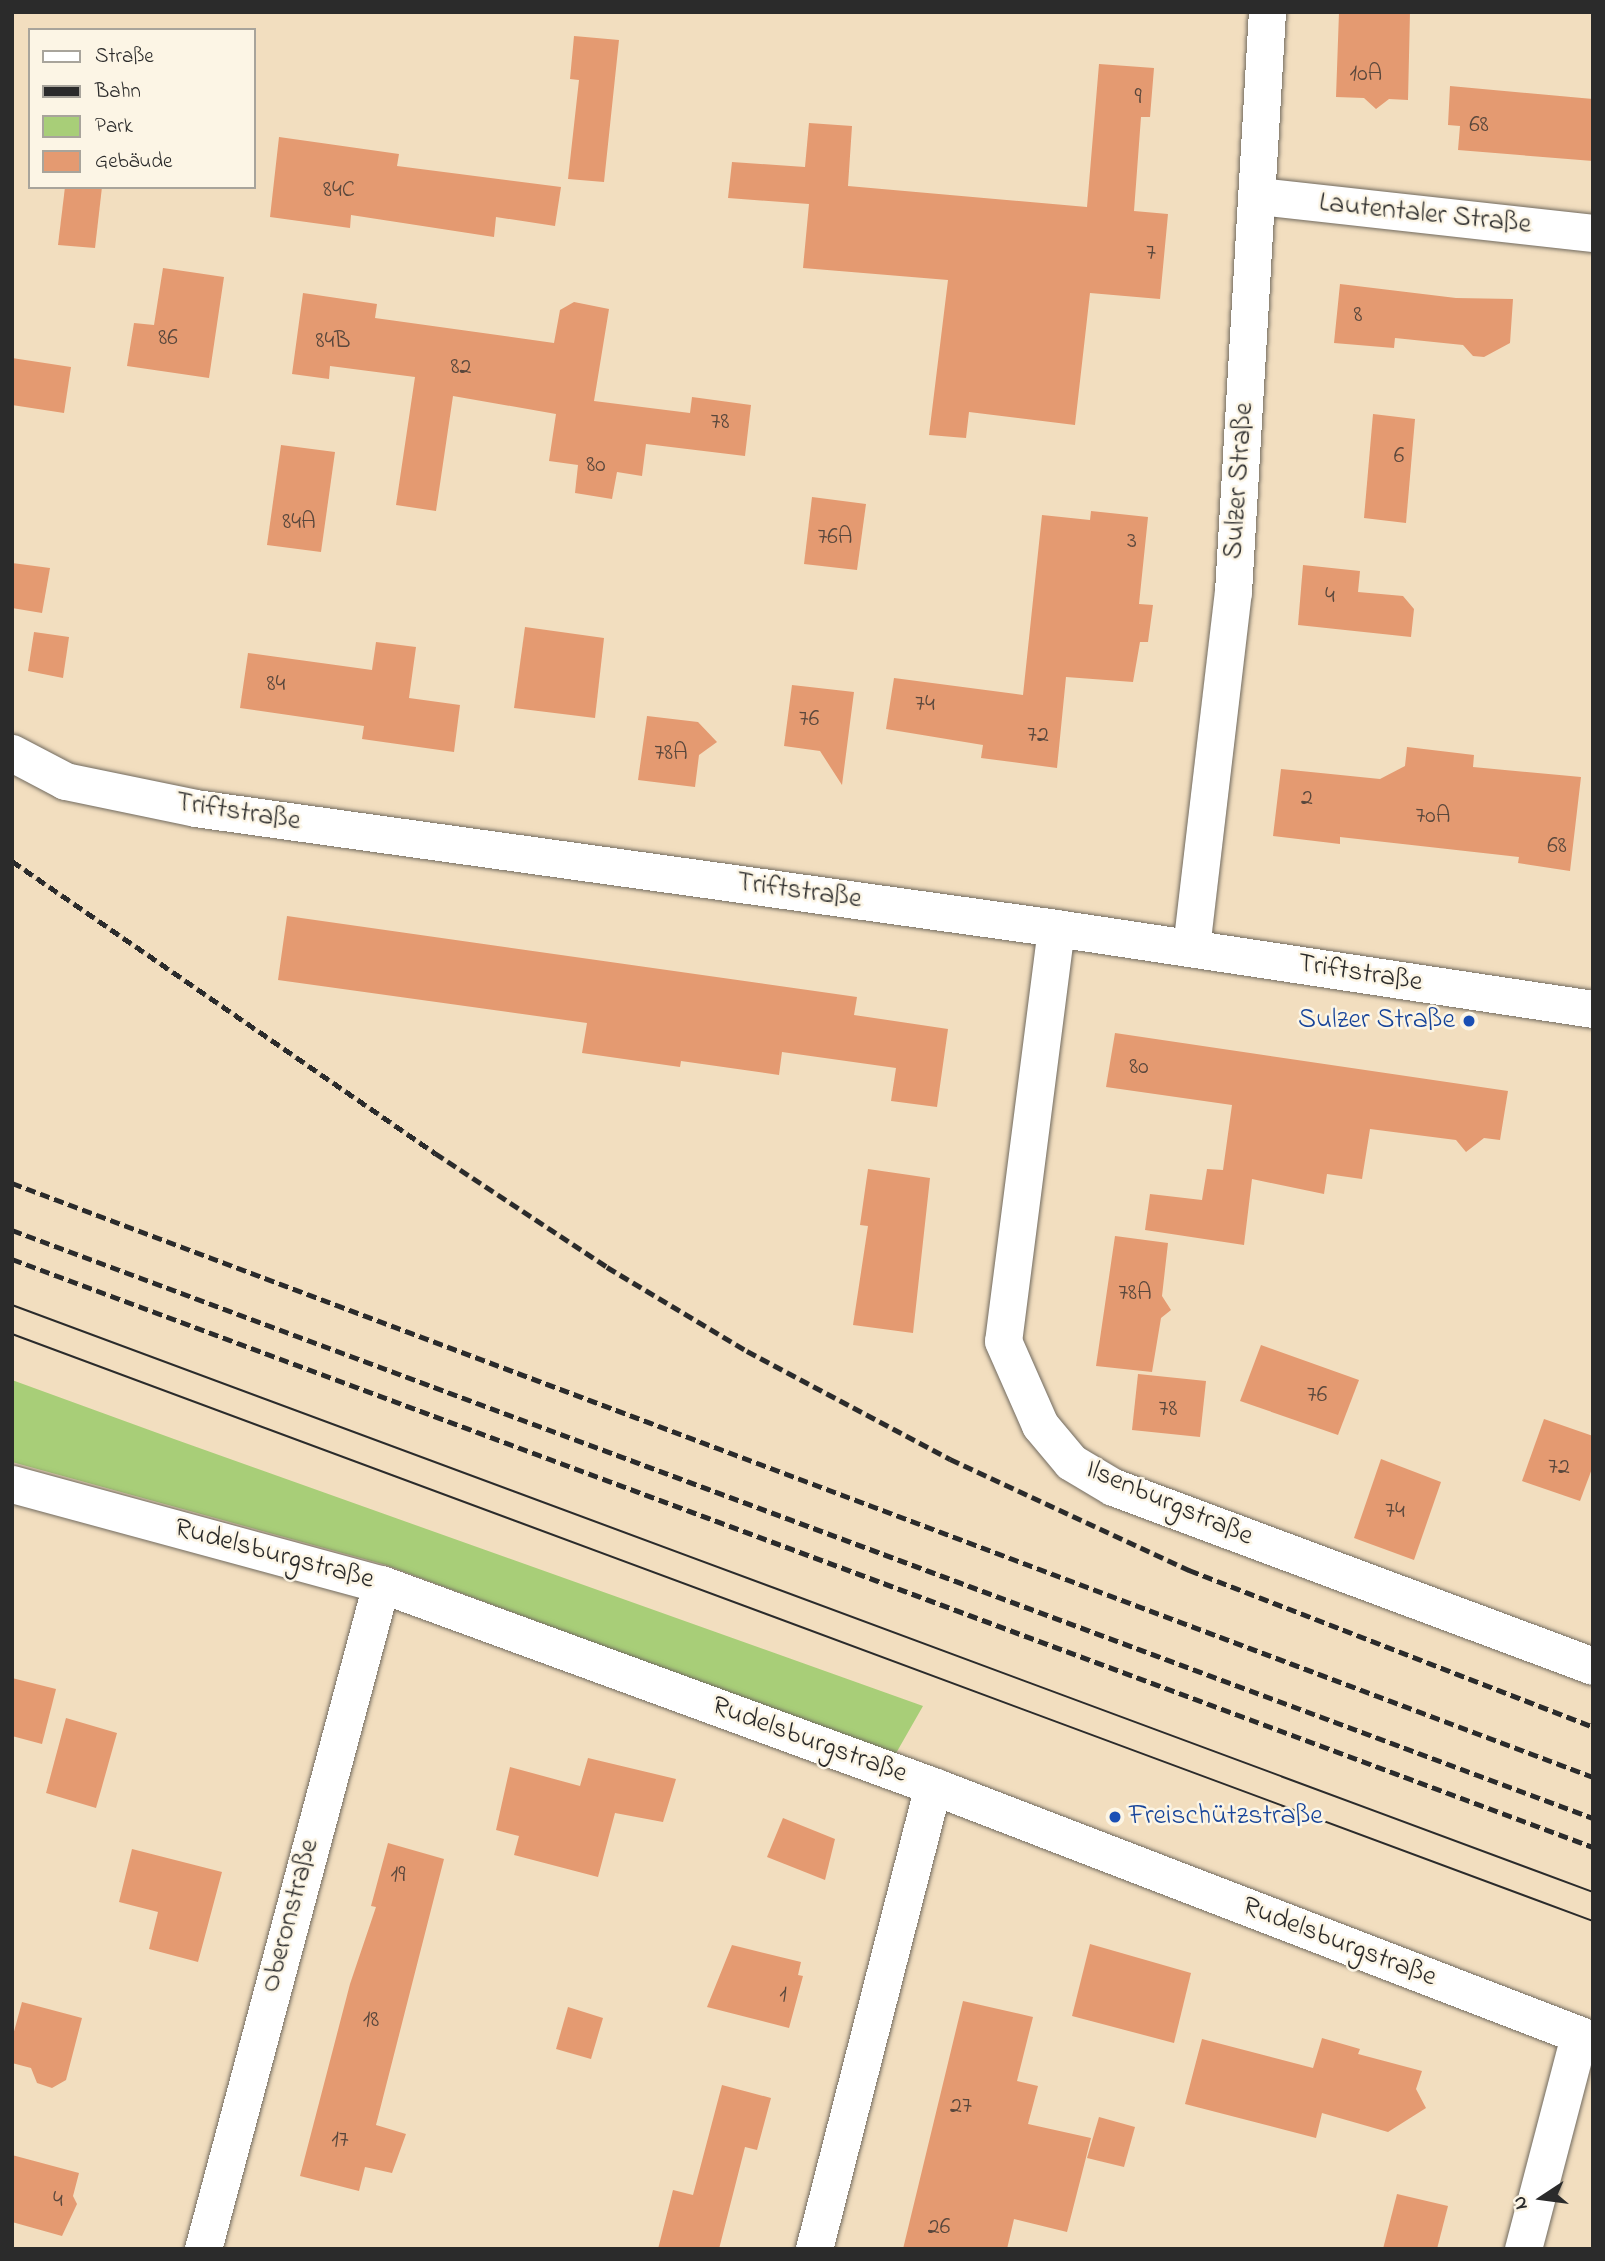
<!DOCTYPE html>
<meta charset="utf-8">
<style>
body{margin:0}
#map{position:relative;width:1605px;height:2261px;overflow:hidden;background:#f2debf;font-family:"Indie Flower",sans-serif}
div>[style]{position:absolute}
.green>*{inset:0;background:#a8ce78}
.building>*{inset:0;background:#e49a71}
.roads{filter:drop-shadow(0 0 2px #716a5f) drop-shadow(0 0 2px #716a5f)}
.street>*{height:37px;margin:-18.5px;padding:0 18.5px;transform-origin:18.5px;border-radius:18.5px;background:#fff}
.tram>*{height:2px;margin:-1px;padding:0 1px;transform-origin:1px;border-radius:1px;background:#2b2b2b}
.rail>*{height:5px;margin-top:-2.5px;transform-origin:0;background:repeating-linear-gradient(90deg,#2b2b2b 0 10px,transparent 0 15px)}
.dots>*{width:19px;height:19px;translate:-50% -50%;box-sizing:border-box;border:4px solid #fcf5e5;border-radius:50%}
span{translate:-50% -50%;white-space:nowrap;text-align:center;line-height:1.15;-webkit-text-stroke:5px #fcf5e5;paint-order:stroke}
.number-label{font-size:24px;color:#59473c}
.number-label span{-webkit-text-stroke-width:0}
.street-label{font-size:28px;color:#2b2b2b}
.transit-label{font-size:28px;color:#164399}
.right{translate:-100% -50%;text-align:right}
.left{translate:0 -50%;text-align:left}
.frame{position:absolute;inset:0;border:14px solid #2b2b2b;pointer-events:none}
.legend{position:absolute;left:28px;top:28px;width:228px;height:161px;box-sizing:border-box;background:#fcf5e5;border:2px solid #a8a49b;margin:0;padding:9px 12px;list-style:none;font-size:21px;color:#2b2b2b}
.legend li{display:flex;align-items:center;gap:14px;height:35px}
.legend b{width:35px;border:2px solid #a8a49b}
.north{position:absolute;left:1507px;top:2163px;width:70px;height:70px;-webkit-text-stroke:5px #fcf5e5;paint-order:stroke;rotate:257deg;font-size:19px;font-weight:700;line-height:28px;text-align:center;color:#2b2b2b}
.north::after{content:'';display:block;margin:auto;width:24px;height:32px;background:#2b2b2b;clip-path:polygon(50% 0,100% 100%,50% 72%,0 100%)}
</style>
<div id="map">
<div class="green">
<div style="clip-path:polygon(12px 1380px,174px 1439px,923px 1706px,895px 1755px,386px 1565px,12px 1462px)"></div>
</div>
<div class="building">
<div style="clip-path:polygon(1339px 12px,1410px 12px,1408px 100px,1389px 99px,1376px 109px,1364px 98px,1336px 97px)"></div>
<div style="clip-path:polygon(574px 36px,619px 40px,604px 182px,568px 179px,579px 80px,570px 79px)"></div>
<div style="clip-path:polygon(1099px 64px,1154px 68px,1150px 117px,1141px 117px,1134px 211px,1168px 214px,1160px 299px,1090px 293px,1075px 425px,969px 412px,966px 438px,929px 435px,948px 280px,803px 268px,809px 204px,728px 198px,732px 162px,805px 167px,809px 123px,852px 126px,848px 186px,1087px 207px)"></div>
<div style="clip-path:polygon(1450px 86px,1593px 99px,1593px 161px,1458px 150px,1460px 126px,1448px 125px)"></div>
<div style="clip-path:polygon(279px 137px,399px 154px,397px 166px,561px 187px,555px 226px,496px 217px,494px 237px,351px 215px,350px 228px,270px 217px)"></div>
<div style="clip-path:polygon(65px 187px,102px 187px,95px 248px,58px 245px)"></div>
<div style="clip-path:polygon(163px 268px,224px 277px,209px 378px,127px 366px,134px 323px,154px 325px)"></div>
<div style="clip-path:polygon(1340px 284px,1456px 298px,1513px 299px,1510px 343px,1484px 357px,1473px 356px,1463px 345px,1395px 338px,1394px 348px,1334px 343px)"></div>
<div style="clip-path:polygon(303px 293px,377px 304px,375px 318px,554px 343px,560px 310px,574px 302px,609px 309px,594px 401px,690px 413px,692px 397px,751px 405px,745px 456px,646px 444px,642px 476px,617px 472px,612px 499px,575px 493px,578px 465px,549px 461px,556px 414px,453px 396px,436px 511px,396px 505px,415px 377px,330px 366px,329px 379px,292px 374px)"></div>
<div style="clip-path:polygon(12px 358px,71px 367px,64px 413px,12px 405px)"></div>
<div style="clip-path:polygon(1373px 414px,1415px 419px,1406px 523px,1364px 518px)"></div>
<div style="clip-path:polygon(281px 445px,335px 452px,321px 552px,267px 545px)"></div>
<div style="clip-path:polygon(812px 497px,866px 504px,857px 570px,804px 564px)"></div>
<div style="clip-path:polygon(1091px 511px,1148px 517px,1139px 604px,1153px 605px,1148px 642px,1140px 642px,1133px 682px,1066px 677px,1057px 768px,981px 758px,983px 745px,886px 729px,894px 678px,1023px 695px,1042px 515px,1090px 520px)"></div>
<div style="clip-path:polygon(12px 563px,50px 568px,42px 613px,12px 608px)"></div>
<div style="clip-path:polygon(1303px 565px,1360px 571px,1358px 592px,1403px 596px,1414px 609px,1411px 637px,1298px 625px)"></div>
<div style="clip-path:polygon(525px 627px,604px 638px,595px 718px,514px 708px)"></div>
<div style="clip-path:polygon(34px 632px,69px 637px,63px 678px,28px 671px)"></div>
<div style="clip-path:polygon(376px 642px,416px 647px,409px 698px,460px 705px,454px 752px,362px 739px,364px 726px,240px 708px,248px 653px,372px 670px)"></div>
<div style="clip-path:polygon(792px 685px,854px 692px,842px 785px,820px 751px,784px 746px)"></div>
<div style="clip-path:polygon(647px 716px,698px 722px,717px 742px,699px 755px,695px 787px,638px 780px)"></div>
<div style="clip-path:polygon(1407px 747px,1474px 755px,1473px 767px,1581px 777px,1570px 871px,1518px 863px,1519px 857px,1340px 837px,1340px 844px,1273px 836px,1281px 769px,1380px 779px,1405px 766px)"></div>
<div style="clip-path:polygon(287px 916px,857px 997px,854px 1015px,948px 1029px,937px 1107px,891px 1101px,896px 1068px,782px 1052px,779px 1075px,681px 1061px,680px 1067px,582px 1053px,587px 1023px,278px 980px)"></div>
<div style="clip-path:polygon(1115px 1033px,1508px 1091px,1500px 1140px,1484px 1138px,1466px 1152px,1456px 1140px,1370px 1129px,1362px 1179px,1327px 1174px,1324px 1194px,1252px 1179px,1244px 1245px,1145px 1230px,1150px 1194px,1202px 1200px,1207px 1169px,1223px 1170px,1232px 1105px,1106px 1087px)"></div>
<div style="clip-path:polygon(868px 1169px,930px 1178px,913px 1333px,853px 1325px,868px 1226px,860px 1225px)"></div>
<div style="clip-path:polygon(1115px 1236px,1168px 1243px,1162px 1296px,1171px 1310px,1161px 1318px,1152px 1372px,1096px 1366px)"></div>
<div style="clip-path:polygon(1261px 1345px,1359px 1380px,1338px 1435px,1240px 1401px)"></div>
<div style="clip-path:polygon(1138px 1374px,1206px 1381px,1200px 1437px,1132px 1430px)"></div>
<div style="clip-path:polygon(1544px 1419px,1593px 1436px,1593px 1466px,1580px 1501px,1522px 1481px)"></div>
<div style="clip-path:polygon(1381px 1459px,1441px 1482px,1414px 1560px,1354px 1538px)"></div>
<div style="clip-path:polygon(12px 1678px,56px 1689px,42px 1744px,12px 1736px)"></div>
<div style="clip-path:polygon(66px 1718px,117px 1733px,96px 1808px,46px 1793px)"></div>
<div style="clip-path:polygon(588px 1758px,676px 1779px,663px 1822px,615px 1813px,598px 1877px,514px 1855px,519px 1836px,496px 1830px,510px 1767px,580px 1786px)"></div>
<div style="clip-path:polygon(783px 1818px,835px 1839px,825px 1880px,767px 1857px)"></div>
<div style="clip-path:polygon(388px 1843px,444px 1859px,376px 2125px,406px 2134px,392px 2173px,365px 2167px,359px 2191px,300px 2176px,350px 1984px,376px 1907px,371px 1906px)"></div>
<div style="clip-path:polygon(132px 1849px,222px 1872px,198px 1962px,149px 1949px,158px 1912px,119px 1902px)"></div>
<div style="clip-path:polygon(1090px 1944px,1191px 1973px,1174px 2043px,1072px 2016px)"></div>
<div style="clip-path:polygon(732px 1945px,801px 1962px,798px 1975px,803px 1976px,789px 2028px,707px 2007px)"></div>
<div style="clip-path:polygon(963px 2001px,1033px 2017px,1017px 2081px,1038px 2086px,1028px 2124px,1091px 2138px,1067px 2232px,1014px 2219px,1007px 2249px,903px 2249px)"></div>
<div style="clip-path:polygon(22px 2002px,82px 2018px,66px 2080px,52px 2088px,37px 2083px,31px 2068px,12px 2063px,12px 2039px)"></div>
<div style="clip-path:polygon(568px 2007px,603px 2018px,591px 2059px,556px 2049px)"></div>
<div style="clip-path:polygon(1322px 2038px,1360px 2049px,1358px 2054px,1422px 2071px,1416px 2089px,1426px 2108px,1388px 2132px,1322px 2113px,1316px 2138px,1185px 2104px,1202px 2039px,1313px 2068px)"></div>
<div style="clip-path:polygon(722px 2085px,771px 2098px,757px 2150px,745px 2147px,719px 2249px,658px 2249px,673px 2190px,693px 2195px)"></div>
<div style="clip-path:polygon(1099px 2117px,1135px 2127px,1124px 2167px,1087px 2158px)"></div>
<div style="clip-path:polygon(12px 2155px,79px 2173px,73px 2196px,77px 2204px,62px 2236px,12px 2222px)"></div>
<div style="clip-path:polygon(1397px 2194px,1448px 2206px,1437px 2249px,1383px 2249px)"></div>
</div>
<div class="roads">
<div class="street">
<div style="left:1258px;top:196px;width:337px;rotate:6.3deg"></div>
<div style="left:12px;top:753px;width:60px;rotate:27.8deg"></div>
<div style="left:65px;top:781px;width:133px;rotate:11.7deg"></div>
<div style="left:195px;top:808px;width:869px;rotate:7.93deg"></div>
<div style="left:1056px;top:928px;width:543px;rotate:8.58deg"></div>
<div style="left:1056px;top:928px;width:416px;rotate:97.3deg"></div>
<div style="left:1003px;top:1341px;width:92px;rotate:66.2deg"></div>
<div style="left:1040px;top:1425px;width:48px;rotate:50deg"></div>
<div style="left:1071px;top:1462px;width:49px;rotate:30.8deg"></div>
<div style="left:1113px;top:1487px;width:512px;rotate:20.45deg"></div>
<div style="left:1191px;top:948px;width:358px;rotate:-83.3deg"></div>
<div style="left:1233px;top:592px;width:581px;rotate:-86.65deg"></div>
<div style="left:12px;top:1484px;width:382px;rotate:15.2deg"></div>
<div style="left:381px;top:1584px;width:588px;rotate:20.1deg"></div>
<div style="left:933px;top:1786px;width:707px;rotate:21.05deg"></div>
<div style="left:203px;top:2249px;width:688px;rotate:-75.01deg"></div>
<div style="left:814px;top:2249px;width:478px;rotate:-75.6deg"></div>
<div style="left:1523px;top:2249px;width:221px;rotate:-75.3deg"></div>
</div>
</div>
<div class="tram">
<div style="left:12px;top:1305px;width:1686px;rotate:20.37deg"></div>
<div style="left:12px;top:1334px;width:1686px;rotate:20.37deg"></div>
</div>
<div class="rail">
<div style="left:12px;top:861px;width:514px;rotate:34.62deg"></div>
<div style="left:435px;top:1153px;width:206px;rotate:33.5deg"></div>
<div style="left:607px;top:1267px;width:163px;rotate:31deg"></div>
<div style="left:747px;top:1351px;width:230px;rotate:28deg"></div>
<div style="left:950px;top:1459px;width:264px;rotate:24.9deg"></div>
<div style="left:1189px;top:1570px;width:433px;rotate:21.2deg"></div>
<div style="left:12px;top:1183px;width:1689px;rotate:20.59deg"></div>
<div style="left:12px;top:1230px;width:1687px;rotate:20.4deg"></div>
<div style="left:12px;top:1259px;width:1687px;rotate:20.4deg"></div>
</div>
<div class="dots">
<div style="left:1469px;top:1021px;background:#1a4fb4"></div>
<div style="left:1115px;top:1817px;background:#1a4fb4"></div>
</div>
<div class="number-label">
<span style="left:1366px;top:75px">10A</span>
<span style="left:1138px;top:98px">9</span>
<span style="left:1479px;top:126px">68</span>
<span style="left:339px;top:191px">84C</span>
<span style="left:1151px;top:254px">7</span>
<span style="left:1358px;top:316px">8</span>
<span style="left:168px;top:339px">86</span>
<span style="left:333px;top:342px">84B</span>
<span style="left:461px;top:368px">82</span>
<span style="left:720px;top:423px">78</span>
<span style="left:1399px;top:457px">6</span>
<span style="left:596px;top:466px">80</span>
<span style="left:299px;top:523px">84A</span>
<span style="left:835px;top:538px">76A</span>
<span style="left:1132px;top:542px">3</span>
<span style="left:1330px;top:597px">4</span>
<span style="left:276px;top:685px">84</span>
<span style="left:925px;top:705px">74</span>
<span style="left:809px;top:720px">76</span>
<span style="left:1038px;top:736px">72</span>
<span style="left:671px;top:754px">78A</span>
<span style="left:1307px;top:799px">2</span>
<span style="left:1433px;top:817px">70A</span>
<span style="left:1557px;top:847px">68</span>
<span style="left:1139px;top:1068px">80</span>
<span style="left:1135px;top:1294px">78A</span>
<span style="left:1317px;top:1396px">76</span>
<span style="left:1168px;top:1410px">78</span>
<span style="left:1559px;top:1468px">72</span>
<span style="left:1395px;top:1512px">74</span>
<span style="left:398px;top:1876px">19</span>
<span style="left:783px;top:1996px">1</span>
<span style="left:371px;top:2021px">18</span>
<span style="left:961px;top:2107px">27</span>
<span style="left:340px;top:2141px">17</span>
<span style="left:58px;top:2201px">4</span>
<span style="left:939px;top:2228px">26</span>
</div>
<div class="street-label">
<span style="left:1425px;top:215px;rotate:6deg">Lautentaler Straße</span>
<span style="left:1240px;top:481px;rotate:-86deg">Sulzer Straße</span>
<span style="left:238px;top:813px;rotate:9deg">Triftstraße</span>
<span style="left:799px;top:892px;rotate:8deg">Triftstraße</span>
<span style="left:1360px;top:974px;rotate:9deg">Triftstraße</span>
<span style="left:1169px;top:1504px;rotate:23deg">Ilsenburgstraße</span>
<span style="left:274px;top:1555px;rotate:15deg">Rudelsburgstraße</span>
<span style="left:809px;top:1741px;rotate:20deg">Rudelsburgstraße</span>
<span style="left:291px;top:1916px;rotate:-75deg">Oberonstraße</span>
<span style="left:1339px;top:1943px;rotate:21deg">Rudelsburgstraße</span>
</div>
<div class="transit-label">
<span class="right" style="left:1455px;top:1021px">Sulzer Straße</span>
<span class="left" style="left:1129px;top:1817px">Freischützstraße</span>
</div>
<div class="frame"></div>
<ul class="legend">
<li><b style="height:9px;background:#fff"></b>Straße</li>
<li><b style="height:9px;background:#2b2b2b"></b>Bahn</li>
<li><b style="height:19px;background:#a8ce78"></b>Park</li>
<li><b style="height:19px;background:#e49a71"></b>Gebäude</li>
</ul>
<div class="north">N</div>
</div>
